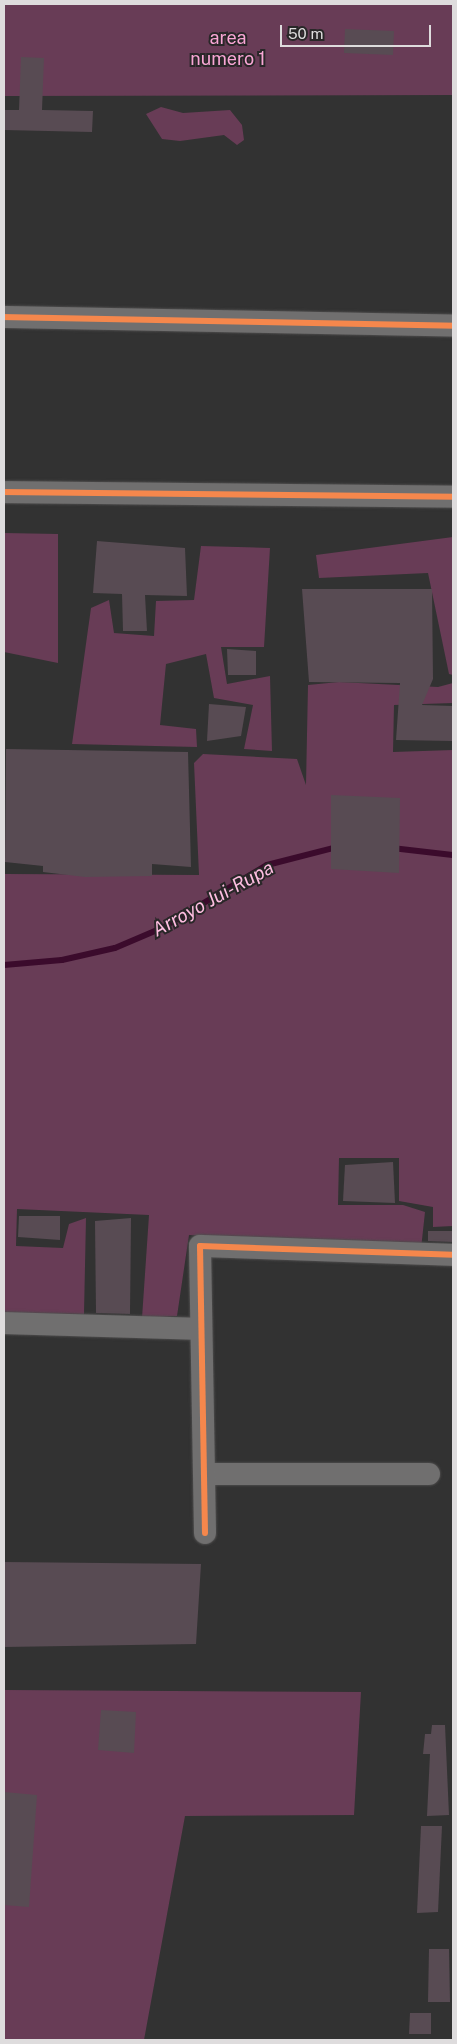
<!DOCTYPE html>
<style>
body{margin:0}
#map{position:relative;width:457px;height:2044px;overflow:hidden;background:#323232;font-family:"Public Sans",sans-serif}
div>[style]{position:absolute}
.green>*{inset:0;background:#683c56}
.stream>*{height:6px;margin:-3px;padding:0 3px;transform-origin:3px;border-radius:3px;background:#3b0b2c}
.building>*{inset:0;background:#584b53}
.roads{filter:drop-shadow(0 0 1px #4e4d4d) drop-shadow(0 0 1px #4e4d4d)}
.street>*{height:22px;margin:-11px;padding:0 11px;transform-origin:11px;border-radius:11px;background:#706f6f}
.cycleway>*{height:6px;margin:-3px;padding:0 3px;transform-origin:3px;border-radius:3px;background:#f5874c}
span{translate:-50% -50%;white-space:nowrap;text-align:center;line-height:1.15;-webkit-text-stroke:4px #292728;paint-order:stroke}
.park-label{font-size:18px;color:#f9a6d5}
.water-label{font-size:19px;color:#febee1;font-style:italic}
.frame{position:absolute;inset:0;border:5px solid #dedcdd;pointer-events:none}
.scale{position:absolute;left:280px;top:25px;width:151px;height:22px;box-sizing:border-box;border:2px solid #dedcdd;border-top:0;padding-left:6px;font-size:15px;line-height:18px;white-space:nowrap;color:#dedcdd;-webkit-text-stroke:4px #292728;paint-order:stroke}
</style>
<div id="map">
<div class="green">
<div style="clip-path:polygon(4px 4px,453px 4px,453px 95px,4px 96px)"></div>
<div style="clip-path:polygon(161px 107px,183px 113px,230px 110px,242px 125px,244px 140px,237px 145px,224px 135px,180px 141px,162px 139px,146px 114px)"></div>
<div style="clip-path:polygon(4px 533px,58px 534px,58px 663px,4px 652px)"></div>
<div style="clip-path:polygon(453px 537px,453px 675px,449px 674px,428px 573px,319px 578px,316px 555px)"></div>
<div style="clip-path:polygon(201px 546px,270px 548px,264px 647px,221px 647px,227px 684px,270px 676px,272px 751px,244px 749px,253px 705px,214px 698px,206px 654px,166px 664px,160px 725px,196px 729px,197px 747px,72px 744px,91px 608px,109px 600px,114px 633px,154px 636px,156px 601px,194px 600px)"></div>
<div style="clip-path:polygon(339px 682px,438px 687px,453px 683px,453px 703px,394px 705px,393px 752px,453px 750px,453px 1226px,433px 1227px,433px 1207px,399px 1201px,399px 1158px,339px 1158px,338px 1205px,403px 1205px,425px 1212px,421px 1249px,189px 1235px,177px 1316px,142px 1318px,149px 1215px,17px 1209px,16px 1246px,63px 1248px,69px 1224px,86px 1218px,84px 1314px,4px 1313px,4px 874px,199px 875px,194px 763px,203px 754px,297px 759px,306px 785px,308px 685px)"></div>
<div style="clip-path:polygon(4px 1690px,361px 1692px,354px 1815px,185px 1816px,144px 2040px,4px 2040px)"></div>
</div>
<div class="stream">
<div style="left:392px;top:848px;width:61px;rotate:6.5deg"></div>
<div style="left:4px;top:965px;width:58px;rotate:-4.9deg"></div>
<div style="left:62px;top:960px;width:54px;rotate:-12.8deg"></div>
<div style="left:115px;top:948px;width:51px;rotate:-23.1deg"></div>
<div style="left:162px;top:928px;width:122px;rotate:-31deg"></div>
<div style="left:267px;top:865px;width:72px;rotate:-14.4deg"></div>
</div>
<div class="building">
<div style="clip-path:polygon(345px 29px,394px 31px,393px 55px,344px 53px)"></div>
<div style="clip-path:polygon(21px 57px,44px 58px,42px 110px,93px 111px,92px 132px,4px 130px,4px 110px,19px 110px)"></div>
<div style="clip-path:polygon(97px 541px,185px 548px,187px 596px,145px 595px,147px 631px,123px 631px,122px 594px,93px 593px)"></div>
<div style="clip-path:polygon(302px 589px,432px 589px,433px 679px,422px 705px,453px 706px,453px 741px,396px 740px,400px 683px,309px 682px)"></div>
<div style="clip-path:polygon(227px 649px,256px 651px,256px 675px,228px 675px)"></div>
<div style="clip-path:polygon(209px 704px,246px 707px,241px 736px,207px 741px)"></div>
<div style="clip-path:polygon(6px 749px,188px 752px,191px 867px,152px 864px,152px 876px,85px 877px,43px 872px,43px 866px,5px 862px)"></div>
<div style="clip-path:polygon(331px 795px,400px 798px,399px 873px,331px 869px)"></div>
<div style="clip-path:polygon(393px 1162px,395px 1203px,343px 1201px,345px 1165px)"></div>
<div style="clip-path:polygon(19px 1216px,60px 1216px,60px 1240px,18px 1237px)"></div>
<div style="clip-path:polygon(131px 1218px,130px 1314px,96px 1313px,95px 1221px)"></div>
<div style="clip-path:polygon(428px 1231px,453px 1231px,453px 1242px,428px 1241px)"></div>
<div style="clip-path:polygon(4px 1562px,201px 1564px,196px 1644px,4px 1647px)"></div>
<div style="clip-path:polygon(101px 1710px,136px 1712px,134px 1753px,98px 1750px)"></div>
<div style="clip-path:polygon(432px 1725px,445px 1725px,449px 1815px,427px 1816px,430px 1754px,423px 1754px,425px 1734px,431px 1734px)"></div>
<div style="clip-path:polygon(4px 1792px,37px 1795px,29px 1907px,4px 1905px)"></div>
<div style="clip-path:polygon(421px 1826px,442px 1826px,438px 1912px,417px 1913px)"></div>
<div style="clip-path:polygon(429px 1949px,449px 1949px,450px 2002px,428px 2002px)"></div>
<div style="clip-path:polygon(410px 2013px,431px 2013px,431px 2034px,409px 2034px)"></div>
</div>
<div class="roads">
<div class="street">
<div style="left:4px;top:317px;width:449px;rotate:1.1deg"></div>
<div style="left:4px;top:492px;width:449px;rotate:0.6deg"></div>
<div style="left:4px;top:1323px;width:197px;rotate:1.7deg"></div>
<div style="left:204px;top:1474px;width:225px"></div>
<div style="left:205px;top:1533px;width:287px;rotate:-91deg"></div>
<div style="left:200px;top:1246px;width:253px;rotate:2deg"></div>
</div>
</div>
<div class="cycleway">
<div style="left:4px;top:317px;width:449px;rotate:1.1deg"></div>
<div style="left:4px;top:492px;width:449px;rotate:0.6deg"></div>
<div style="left:205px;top:1533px;width:287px;rotate:-91deg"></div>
<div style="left:200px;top:1246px;width:253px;rotate:2deg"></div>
</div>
<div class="park-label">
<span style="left:228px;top:49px">area<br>numero 1</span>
</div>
<div class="water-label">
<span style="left:213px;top:899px;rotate:-29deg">Arroyo Jui-Rupa</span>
</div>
<div class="frame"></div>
<div class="scale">50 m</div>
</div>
